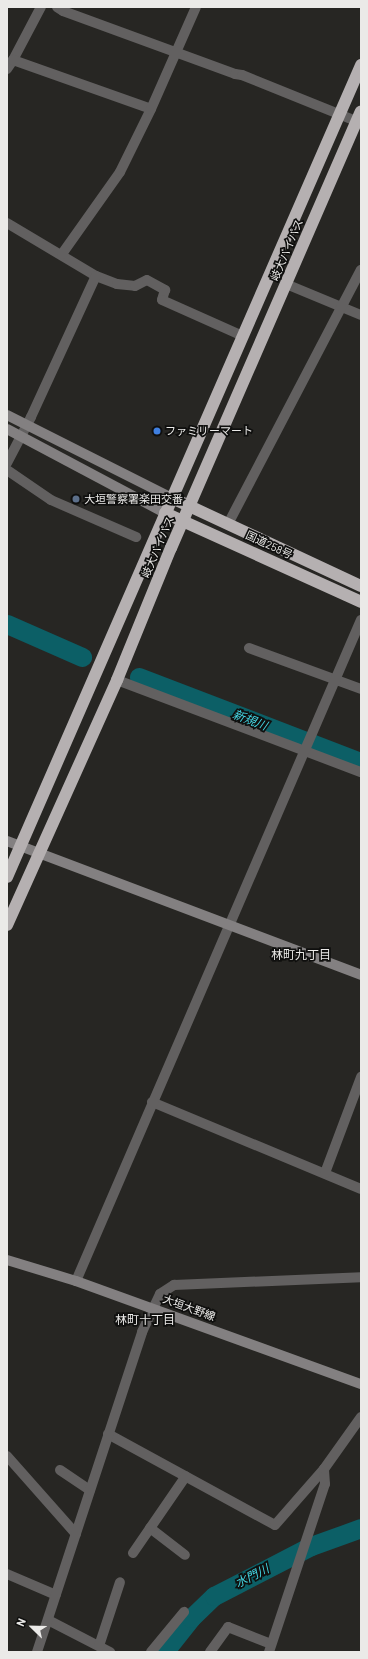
<!DOCTYPE html>
<meta charset="utf-8">
<style>
body{margin:0}
#map{position:relative;width:368px;height:1659px;overflow:hidden;background:#272623;font-family:Barlow,"Noto Sans JP",sans-serif}
div>[style]{position:absolute}
.river>*{height:19px;margin:-9.5px;padding:0 9.5px;transform-origin:9.5px;border-radius:9.5px;background:#0c5f66}
.street>*{height:10px;margin:-5px;padding:0 5px;transform-origin:5px;border-radius:5px;background:#626060}
.secondary>*{height:10px;margin:-5px;padding:0 5px;transform-origin:5px;border-radius:5px;background:#838081}
.highway>*{height:12px;margin:-6px;padding:0 6px;transform-origin:6px;border-radius:6px;background:#b5b0b1}
.dots>*{width:11px;height:11px;translate:-50% -50%;box-sizing:border-box;border:2px solid #0f0f0e;border-radius:50%}
span{translate:-50% -50%;white-space:nowrap;text-align:center;line-height:1.15;-webkit-text-stroke:3.5px #0f0f0e;paint-order:stroke}
.street-label{font-size:11px;color:#ebeae8}
.poi-label{font-size:11px;color:#ebeae8}
.left{translate:0 -50%;text-align:left}
.water-label{font-size:12px;color:#43d4e1;font-style:italic}
.neighbourhood-label{font-size:12px;color:#ebeae8}
.frame{position:absolute;inset:0;border:8px solid #ebeae8;pointer-events:none}
.north{position:absolute;left:12px;top:1607px;width:40px;height:40px;-webkit-text-stroke:3px #0f0f0e;paint-order:stroke;rotate:293deg;font-size:11px;font-weight:700;line-height:16px;text-align:center;color:#ebeae8}
.north::after{content:'';display:block;margin:auto;width:14px;height:18px;background:#ebeae8;clip-path:polygon(50% 0,100% 100%,50% 72%,0 100%)}
</style>
<div id="map">
<div class="river">
<div style="left:7px;top:624px;width:82px;rotate:23.7deg"></div>
<div style="left:139px;top:677px;width:238px;rotate:21deg"></div>
<div style="left:164px;top:1652px;width:43px;rotate:-51.5deg"></div>
<div style="left:191px;top:1618px;width:32px;rotate:-44deg"></div>
<div style="left:214px;top:1596px;width:109px;rotate:-27.3deg"></div>
<div style="left:311px;top:1546px;width:53px;rotate:-19.8deg"></div>
</div>
<div class="street">
<div style="left:57px;top:7px;width:7px;rotate:34deg"></div>
<div style="left:63px;top:11px;width:183px;rotate:20.1deg"></div>
<div style="left:235px;top:74px;width:7px;rotate:8deg"></div>
<div style="left:242px;top:75px;width:128px;rotate:22deg"></div>
<div style="left:13px;top:60px;width:60px;rotate:-62.2deg"></div>
<div style="left:7px;top:69px;width:11px;rotate:-56deg"></div>
<div style="left:13px;top:60px;width:146px;rotate:19.5deg"></div>
<div style="left:7px;top:223px;width:104px;rotate:30.8deg"></div>
<div style="left:96px;top:276px;width:22px;rotate:21deg"></div>
<div style="left:117px;top:284px;width:18px;rotate:6deg"></div>
<div style="left:135px;top:286px;width:13px;rotate:-27deg"></div>
<div style="left:147px;top:280px;width:21px;rotate:29deg"></div>
<div style="left:165px;top:290px;width:10px;rotate:107deg"></div>
<div style="left:162px;top:300px;width:89px;rotate:24deg"></div>
<div style="left:62px;top:254px;width:100px;rotate:-54.7deg"></div>
<div style="left:120px;top:172px;width:70px;rotate:-63.8deg"></div>
<div style="left:151px;top:109px;width:111px;rotate:-66.2deg"></div>
<div style="left:286px;top:284px;width:81px;rotate:22.5deg"></div>
<div style="left:7px;top:463px;width:52px;rotate:-62.4deg"></div>
<div style="left:31px;top:417px;width:155px;rotate:-65.3deg"></div>
<div style="left:7px;top:470px;width:53px;rotate:34.3deg"></div>
<div style="left:51px;top:500px;width:93px;rotate:23.5deg"></div>
<div style="left:228px;top:524px;width:287px;rotate:-62.4deg"></div>
<div style="left:249px;top:648px;width:119px;rotate:20.1deg"></div>
<div style="left:117px;top:680px;width:261px;rotate:20.7deg"></div>
<div style="left:152px;top:1102px;width:226px;rotate:22.6deg"></div>
<div style="left:325px;top:1173px;width:103px;rotate:-69.4deg"></div>
<div style="left:76px;top:1281px;width:720px;rotate:-66.68deg"></div>
<div style="left:108px;top:1434px;width:190px;rotate:28.6deg"></div>
<div style="left:275px;top:1525px;width:74px;rotate:-48.8deg"></div>
<div style="left:7px;top:1456px;width:104px;rotate:48.5deg"></div>
<div style="left:60px;top:1470px;width:36px;rotate:34deg"></div>
<div style="left:150px;top:1528px;width:44px;rotate:37.6deg"></div>
<div style="left:133px;top:1553px;width:93px;rotate:-55.5deg"></div>
<div style="left:7px;top:1574px;width:53px;rotate:23.2deg"></div>
<div style="left:48px;top:1620px;width:70px;rotate:27.3deg"></div>
<div style="left:99px;top:1646px;width:67px;rotate:-71.8deg"></div>
<div style="left:37px;top:1652px;width:337px;rotate:-71.8deg"></div>
<div style="left:142px;top:1332px;width:42px;rotate:-64.7deg"></div>
<div style="left:160px;top:1294px;width:17px;rotate:-33deg"></div>
<div style="left:174px;top:1285px;width:187px;rotate:-2.4deg"></div>
<div style="left:151px;top:1652px;width:52px;rotate:-50.5deg"></div>
<div style="left:210px;top:1652px;width:31px;rotate:-54deg"></div>
<div style="left:228px;top:1627px;width:46px;rotate:21.6deg"></div>
<div style="left:269px;top:1652px;width:177px;rotate:-71.6deg"></div>
<div style="left:325px;top:1484px;width:15px;rotate:-94deg"></div>
<div style="left:324px;top:1469px;width:64px;rotate:-54.6deg"></div>
</div>
<div class="secondary">
<div style="left:7px;top:415px;width:185px;rotate:26.7deg"></div>
<div style="left:7px;top:429px;width:179px;rotate:28deg"></div>
<div style="left:7px;top:841px;width:379px;rotate:20.7deg"></div>
<div style="left:7px;top:1260px;width:72px;rotate:16.9deg"></div>
<div style="left:76px;top:1281px;width:303px;rotate:19.9deg"></div>
</div>
<div class="highway">
<div style="left:172px;top:498px;width:208px;rotate:25deg"></div>
<div style="left:165px;top:513px;width:215px;rotate:24.4deg"></div>
<div style="left:7px;top:877px;width:886px;rotate:-66.44deg"></div>
<div style="left:7px;top:925px;width:269px;rotate:-65.8deg"></div>
<div style="left:117px;top:680px;width:143px;rotate:-67.8deg"></div>
<div style="left:171px;top:548px;width:476px;rotate:-66.5deg"></div>
</div>
<div class="dots">
<div style="left:157px;top:431px;background:#3f7fe0"></div>
<div style="left:76px;top:499px;background:#5c6f8a"></div>
</div>
<div class="street-label">
<span style="left:287px;top:250px;rotate:-67deg">岐大バイパス</span>
<span style="left:269px;top:545px;rotate:25deg">国道258号</span>
<span style="left:158px;top:547px;rotate:-67deg">岐大バイパス</span>
<span style="left:189px;top:1308px;rotate:20deg">大垣大野線</span>
</div>
<div class="poi-label">
<span class="left" style="left:165px;top:431px">ファミリーマート</span>
<span class="left" style="left:84px;top:499px">大垣警察署楽田交番</span>
</div>
<div class="water-label">
<span style="left:250px;top:720px;rotate:21deg">新規川</span>
<span style="left:252px;top:1576px;rotate:-27deg">水門川</span>
</div>
<div class="neighbourhood-label">
<span style="left:301px;top:955px">林町九丁目</span>
<span style="left:145px;top:1320px">林町十丁目</span>
</div>
<div class="frame"></div>
<div class="north">N</div>
</div>
